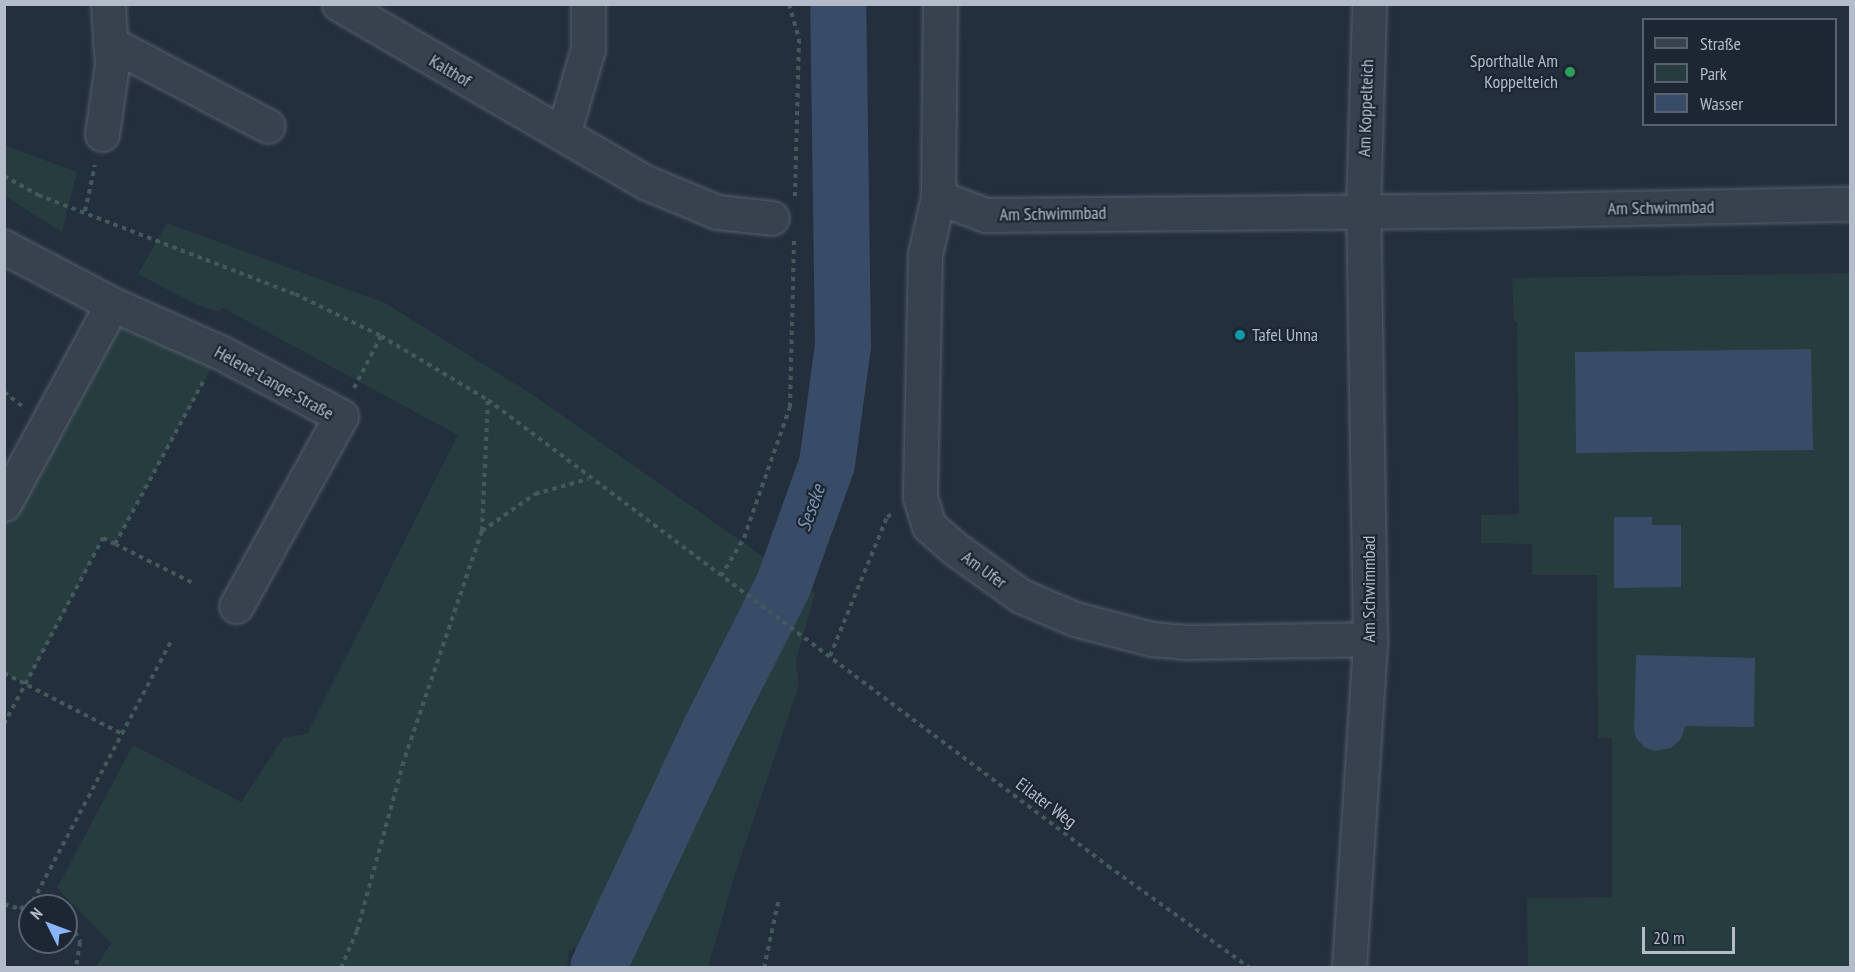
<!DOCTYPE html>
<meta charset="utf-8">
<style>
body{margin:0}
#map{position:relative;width:1855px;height:972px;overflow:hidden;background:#242f3e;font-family:"PT Sans Narrow",sans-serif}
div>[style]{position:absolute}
.green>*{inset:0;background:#263c3f}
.water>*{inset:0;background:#394c67}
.river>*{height:56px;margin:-28px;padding:0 28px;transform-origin:28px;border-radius:28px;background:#394c67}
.path>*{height:4px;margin-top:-2px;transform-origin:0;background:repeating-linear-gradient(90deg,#44595c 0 4.5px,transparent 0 9px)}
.roads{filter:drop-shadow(0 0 2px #565f6c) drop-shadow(0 0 2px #565f6c)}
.minor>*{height:33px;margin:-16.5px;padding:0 16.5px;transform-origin:16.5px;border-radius:16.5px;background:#38414e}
.dots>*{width:16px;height:16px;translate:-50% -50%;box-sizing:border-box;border:3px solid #1d2633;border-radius:50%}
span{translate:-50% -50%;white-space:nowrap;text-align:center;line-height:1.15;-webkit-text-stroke:4.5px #1d2633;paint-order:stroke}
.poi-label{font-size:18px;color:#b4bcc9}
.right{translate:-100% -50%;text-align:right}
.left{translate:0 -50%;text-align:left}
.street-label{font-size:18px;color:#b4bcc9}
.water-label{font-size:20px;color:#7c92b1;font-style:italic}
.frame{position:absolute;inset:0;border:6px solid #b4bcc9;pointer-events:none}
.legend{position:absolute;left:1642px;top:18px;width:195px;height:108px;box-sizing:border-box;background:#1d2633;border:2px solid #59626f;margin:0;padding:8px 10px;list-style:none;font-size:18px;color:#b4bcc9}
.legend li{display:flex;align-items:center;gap:12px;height:30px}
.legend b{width:30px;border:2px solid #59626f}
.north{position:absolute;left:18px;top:894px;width:60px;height:60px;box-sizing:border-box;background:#1d2633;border:2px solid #59626f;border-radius:50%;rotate:312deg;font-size:16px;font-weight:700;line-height:24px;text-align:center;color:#b4bcc9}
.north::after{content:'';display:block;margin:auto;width:21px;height:27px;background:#8ab4f8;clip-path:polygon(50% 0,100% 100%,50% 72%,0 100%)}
.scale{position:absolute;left:1642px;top:927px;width:93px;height:27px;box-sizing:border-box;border:3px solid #b4bcc9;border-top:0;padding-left:8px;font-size:18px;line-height:21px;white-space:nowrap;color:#b4bcc9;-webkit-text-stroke:4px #1d2633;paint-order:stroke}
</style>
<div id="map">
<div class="green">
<div style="clip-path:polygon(4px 145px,77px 172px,62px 232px,5px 196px)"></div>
<div style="clip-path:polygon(167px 223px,385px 303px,533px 395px,815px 593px,796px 661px,799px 685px,735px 874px,708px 967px,623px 967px,644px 916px,569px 951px,567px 967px,96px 967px,111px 943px,57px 888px,133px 745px,241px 802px,283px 738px,307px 734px,458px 435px,223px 308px,219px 312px,195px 304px,138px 274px)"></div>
<div style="clip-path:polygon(1850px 273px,1850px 967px,1528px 967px,1527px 898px,1612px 897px,1612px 738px,1598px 738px,1597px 575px,1532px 575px,1532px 544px,1481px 543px,1481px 515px,1519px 514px,1517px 322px,1514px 322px,1512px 278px)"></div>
<div style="clip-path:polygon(112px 304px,220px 352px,115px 544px,103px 538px,26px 685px,5px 673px,5px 504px)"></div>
</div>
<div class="water">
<div style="clip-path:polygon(1811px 349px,1813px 450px,1576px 453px,1575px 352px)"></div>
<div style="clip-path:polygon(1614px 517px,1652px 517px,1652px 525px,1681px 525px,1681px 587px,1614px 588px)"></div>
<div style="clip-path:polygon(1636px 655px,1755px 658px,1754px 727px,1685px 726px,1681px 739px,1671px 748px,1655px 751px,1644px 747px,1636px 738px,1634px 729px)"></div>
</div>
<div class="river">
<div style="left:598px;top:968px;width:263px;rotate:-64.8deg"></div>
<div style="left:710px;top:730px;width:161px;rotate:-63.1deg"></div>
<div style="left:783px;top:586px;width:130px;rotate:-70.2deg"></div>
<div style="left:827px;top:464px;width:119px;rotate:-82.3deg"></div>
<div style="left:843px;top:346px;width:342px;rotate:-90.8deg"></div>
</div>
<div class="path">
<div style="left:789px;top:4px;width:36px;rotate:74deg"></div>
<div style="left:799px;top:39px;width:158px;rotate:91.5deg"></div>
<div style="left:4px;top:176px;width:39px;rotate:29deg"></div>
<div style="left:38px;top:195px;width:275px;rotate:21.1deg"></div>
<div style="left:295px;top:294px;width:96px;rotate:26deg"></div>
<div style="left:381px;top:336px;width:125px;rotate:30.9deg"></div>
<div style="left:488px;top:400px;width:776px;rotate:36.93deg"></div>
<div style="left:1108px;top:866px;width:175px;rotate:35.7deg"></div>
<div style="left:85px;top:211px;width:47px;rotate:-77.7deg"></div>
<div style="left:354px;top:388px;width:59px;rotate:-62.6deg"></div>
<div style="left:4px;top:392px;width:24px;rotate:38deg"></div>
<div style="left:482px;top:531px;width:65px;rotate:-34.9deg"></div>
<div style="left:535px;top:494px;width:55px;rotate:-15.8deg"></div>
<div style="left:115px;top:544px;width:87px;rotate:26.6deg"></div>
<div style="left:721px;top:576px;width:44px;rotate:-58.8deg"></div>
<div style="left:744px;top:538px;width:139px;rotate:-70.7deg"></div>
<div style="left:790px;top:407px;width:166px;rotate:-88.6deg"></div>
<div style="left:830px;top:656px;width:150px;rotate:-67.7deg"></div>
<div style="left:887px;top:517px;width:8px;rotate:-30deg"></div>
<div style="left:4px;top:673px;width:133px;rotate:27.3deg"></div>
<div style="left:4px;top:724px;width:211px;rotate:-62deg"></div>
<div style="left:103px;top:538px;width:13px;rotate:27deg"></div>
<div style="left:115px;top:544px;width:189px;rotate:-61.5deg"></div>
<div style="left:33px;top:901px;width:296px;rotate:-62deg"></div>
<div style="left:4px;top:904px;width:17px;rotate:17deg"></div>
<div style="left:20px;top:909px;width:15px;rotate:-32deg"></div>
<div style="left:33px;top:901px;width:12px;rotate:24deg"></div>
<div style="left:66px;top:921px;width:6px;rotate:31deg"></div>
<div style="left:71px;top:924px;width:20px;rotate:63deg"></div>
<div style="left:80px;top:942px;width:26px;rotate:99deg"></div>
<div style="left:341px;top:968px;width:40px;rotate:-66.6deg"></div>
<div style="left:357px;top:931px;width:180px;rotate:-74.6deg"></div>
<div style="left:405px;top:757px;width:239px;rotate:-71.2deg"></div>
<div style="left:482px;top:531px;width:131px;rotate:-87.4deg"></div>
<div style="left:764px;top:968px;width:72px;rotate:-77.9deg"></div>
</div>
<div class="roads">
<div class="minor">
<div style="left:339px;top:4px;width:354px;rotate:30.2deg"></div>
<div style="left:645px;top:182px;width:78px;rotate:22.6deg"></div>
<div style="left:717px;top:212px;width:55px;rotate:6.2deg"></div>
<div style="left:940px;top:4px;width:193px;rotate:90.6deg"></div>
<div style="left:938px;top:197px;width:58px;rotate:102.8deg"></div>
<div style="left:925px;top:254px;width:243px;rotate:91.2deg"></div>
<div style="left:920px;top:497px;width:30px;rotate:73deg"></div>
<div style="left:929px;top:526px;width:37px;rotate:41deg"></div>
<div style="left:957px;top:550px;width:79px;rotate:35.7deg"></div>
<div style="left:1021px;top:596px;width:59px;rotate:23.1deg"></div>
<div style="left:1075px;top:619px;width:80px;rotate:14.6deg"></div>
<div style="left:1152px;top:639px;width:37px;rotate:5deg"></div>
<div style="left:1189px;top:642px;width:181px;rotate:-0.9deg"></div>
<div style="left:110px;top:43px;width:178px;rotate:27.7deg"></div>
<div style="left:102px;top:134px;width:70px;rotate:-81.8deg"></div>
<div style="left:112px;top:65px;width:61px;rotate:-93.8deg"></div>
<div style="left:563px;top:134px;width:89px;rotate:-73.6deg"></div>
<div style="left:588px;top:49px;width:45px;rotate:-90deg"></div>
<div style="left:938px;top:197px;width:51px;rotate:20.6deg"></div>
<div style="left:986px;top:215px;width:542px;rotate:-0.53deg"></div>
<div style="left:1528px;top:210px;width:322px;rotate:-1.1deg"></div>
<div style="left:4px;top:247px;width:122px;rotate:27.8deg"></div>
<div style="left:112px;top:304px;width:118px;rotate:24deg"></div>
<div style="left:220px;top:352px;width:137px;rotate:27.9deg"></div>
<div style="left:341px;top:416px;width:217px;rotate:118.9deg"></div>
<div style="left:4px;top:504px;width:227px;rotate:-61.6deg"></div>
<div style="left:1349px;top:968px;width:330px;rotate:-86.3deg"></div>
<div style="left:1370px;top:639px;width:428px;rotate:-90.9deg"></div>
<div style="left:1363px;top:211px;width:207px;rotate:-88.3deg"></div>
</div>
</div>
<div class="dots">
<div style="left:1570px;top:72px;background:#2e9e5b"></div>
<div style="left:1240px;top:335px;background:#0f9aa8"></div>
</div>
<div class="poi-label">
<span class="right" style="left:1558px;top:72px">Sporthalle Am<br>Koppelteich</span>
<span class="left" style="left:1252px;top:335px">Tafel Unna</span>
</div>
<div class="street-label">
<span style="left:450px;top:71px;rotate:31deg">Kalthof</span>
<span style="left:1366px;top:108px;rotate:-88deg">Am Koppelteich</span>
<span style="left:1661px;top:208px;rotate:-1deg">Am Schwimmbad</span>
<span style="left:1053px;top:214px;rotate:-1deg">Am Schwimmbad</span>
<span style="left:274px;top:383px;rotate:29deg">Helene-Lange-Straße</span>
<span style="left:984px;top:570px;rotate:36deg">Am Ufer</span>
<span style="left:1369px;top:589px;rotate:-90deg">Am Schwimmbad</span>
<span style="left:1046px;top:803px;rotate:37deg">Eilater Weg</span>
</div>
<div class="water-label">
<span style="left:811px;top:508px;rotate:-70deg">Seseke</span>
</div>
<div class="frame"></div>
<ul class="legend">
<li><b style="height:8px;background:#38414e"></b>Straße</li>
<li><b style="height:16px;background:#263c3f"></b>Park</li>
<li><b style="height:16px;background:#394c67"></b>Wasser</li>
</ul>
<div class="north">N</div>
<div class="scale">20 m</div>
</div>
